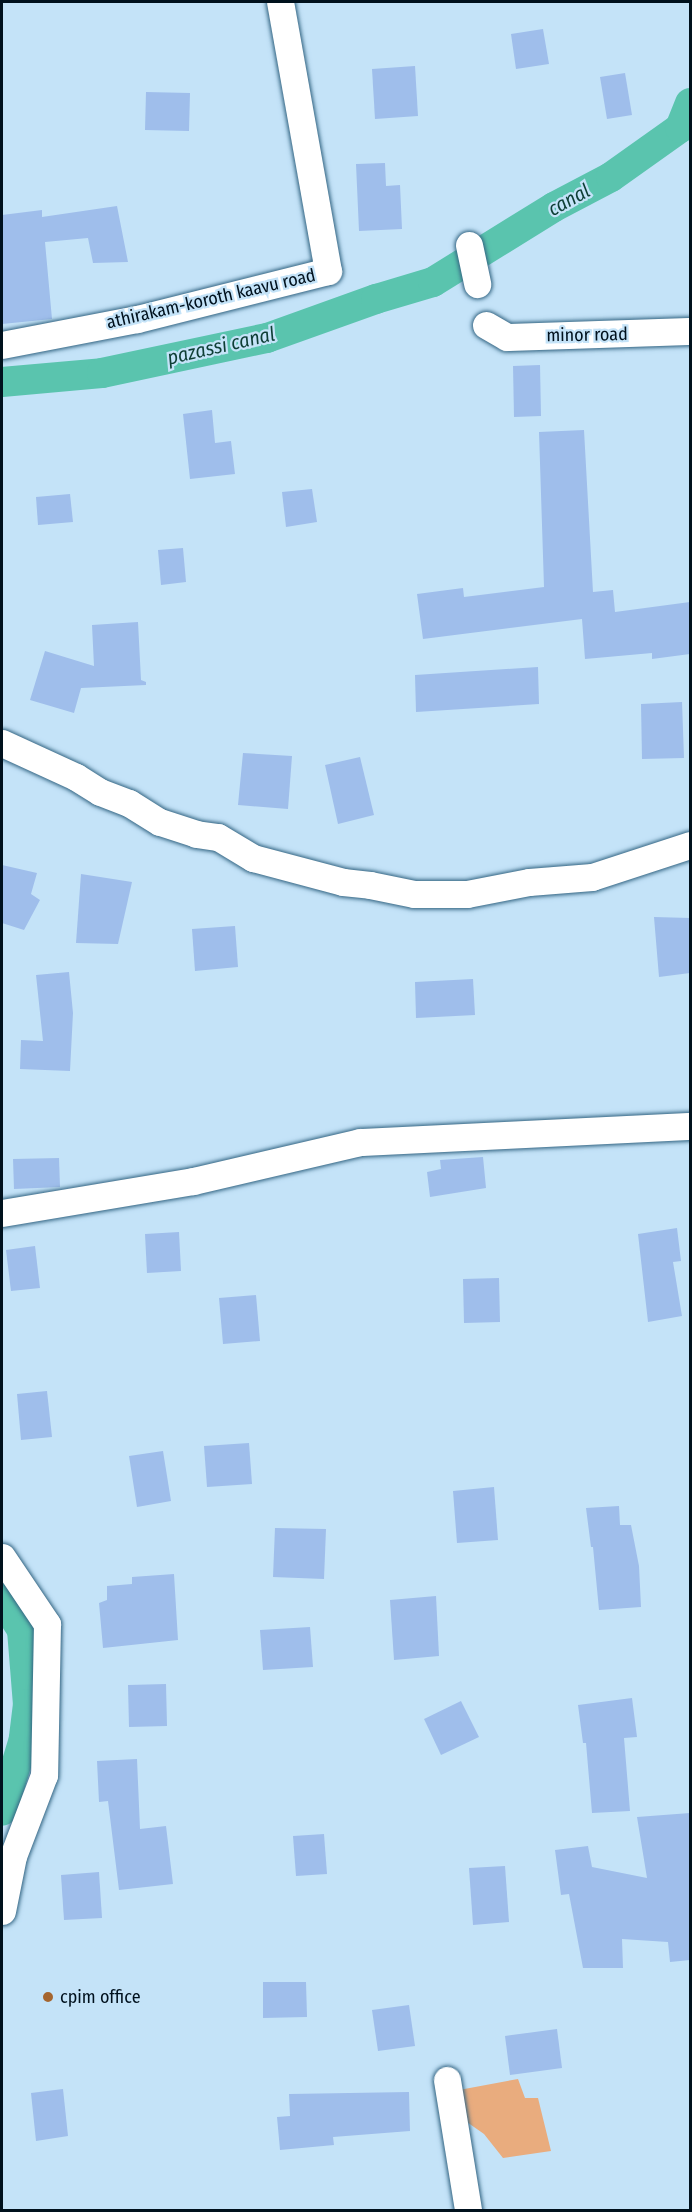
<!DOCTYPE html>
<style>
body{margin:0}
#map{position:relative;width:692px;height:2212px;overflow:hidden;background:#c4e3f8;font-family:"Fira Sans Condensed",sans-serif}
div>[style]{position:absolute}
.green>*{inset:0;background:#e9ac7e}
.canal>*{height:30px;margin:-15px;padding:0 15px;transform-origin:15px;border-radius:15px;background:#5ac4ae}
.building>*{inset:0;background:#9fbeeb}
.roads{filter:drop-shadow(0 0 2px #336583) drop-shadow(0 0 2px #336583)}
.minor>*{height:27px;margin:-13.5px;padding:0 13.5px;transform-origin:13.5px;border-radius:13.5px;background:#fff}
.dots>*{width:16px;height:16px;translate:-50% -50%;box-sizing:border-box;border:3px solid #c4e3f8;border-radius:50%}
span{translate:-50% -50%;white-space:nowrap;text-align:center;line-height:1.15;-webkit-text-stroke:4.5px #c4e3f8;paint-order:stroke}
.street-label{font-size:18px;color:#00111d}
.poi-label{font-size:18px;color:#00111d}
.left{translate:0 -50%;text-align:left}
.water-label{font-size:20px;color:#0e3e35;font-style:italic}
.frame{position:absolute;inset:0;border:3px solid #00111d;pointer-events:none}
</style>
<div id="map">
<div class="green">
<div style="clip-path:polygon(518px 2079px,525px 2098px,538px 2098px,551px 2151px,503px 2158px,484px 2134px,454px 2113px,459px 2090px)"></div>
</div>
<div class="canal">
<div style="left:2px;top:382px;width:100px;rotate:-5.1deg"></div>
<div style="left:102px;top:373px;width:169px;rotate:-12deg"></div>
<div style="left:267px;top:338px;width:116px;rotate:-19.7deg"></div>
<div style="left:376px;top:299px;width:59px;rotate:-16.6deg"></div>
<div style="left:433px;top:282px;width:142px;rotate:-31.8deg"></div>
<div style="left:554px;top:207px;width:64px;rotate:-27.8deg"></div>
<div style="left:611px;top:177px;width:85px;rotate:-35.4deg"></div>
<div style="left:680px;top:128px;width:27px;rotate:-68deg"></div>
<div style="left:2px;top:1599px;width:37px;rotate:57deg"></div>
<div style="left:22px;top:1630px;width:74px;rotate:85.4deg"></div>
<div style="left:28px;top:1704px;width:35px;rotate:97deg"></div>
<div style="left:24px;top:1739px;width:75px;rotate:107deg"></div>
</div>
<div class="building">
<div style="clip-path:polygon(543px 29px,549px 64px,516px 69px,511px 34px)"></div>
<div style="clip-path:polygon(415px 66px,418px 116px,375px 119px,372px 69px)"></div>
<div style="clip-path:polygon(625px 73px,632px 115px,607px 119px,600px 77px)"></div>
<div style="clip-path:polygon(146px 92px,190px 93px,189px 131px,145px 130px)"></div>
<div style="clip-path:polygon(385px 163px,386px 186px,400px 185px,402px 229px,359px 231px,356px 164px)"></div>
<div style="clip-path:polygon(117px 206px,128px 262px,93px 263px,88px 238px,45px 242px,52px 319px,2px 324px,2px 215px,42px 210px,42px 217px)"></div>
<div style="clip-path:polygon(540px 365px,541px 416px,514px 417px,513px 366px)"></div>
<div style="clip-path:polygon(212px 410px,215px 443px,231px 441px,235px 474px,190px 479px,183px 414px)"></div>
<div style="clip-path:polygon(584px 430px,593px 592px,613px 590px,615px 612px,690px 602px,690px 654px,652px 659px,652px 653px,585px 659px,582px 619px,423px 639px,417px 594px,463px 588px,464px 597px,544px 587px,539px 432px)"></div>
<div style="clip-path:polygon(312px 489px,317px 522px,286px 527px,282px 492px)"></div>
<div style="clip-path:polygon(70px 494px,73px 522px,38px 525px,36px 497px)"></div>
<div style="clip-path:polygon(183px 548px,186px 582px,161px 585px,158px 550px)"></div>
<div style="clip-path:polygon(138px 622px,141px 680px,146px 682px,146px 685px,81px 688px,74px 713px,30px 700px,45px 651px,94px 666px,92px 625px)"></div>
<div style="clip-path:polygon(538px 667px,539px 704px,416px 712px,415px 675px)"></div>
<div style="clip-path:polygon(682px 702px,684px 758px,642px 759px,641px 704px)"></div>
<div style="clip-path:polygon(243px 753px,292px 756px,288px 809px,238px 805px)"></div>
<div style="clip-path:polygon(360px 757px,374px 815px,338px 824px,325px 765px)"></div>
<div style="clip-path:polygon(2px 865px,37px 873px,31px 894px,40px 900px,24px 930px,2px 923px)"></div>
<div style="clip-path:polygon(81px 874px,132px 882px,118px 944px,76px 943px)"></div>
<div style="clip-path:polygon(654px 917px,690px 918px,690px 973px,659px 977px)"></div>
<div style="clip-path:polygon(235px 926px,238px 967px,195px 971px,192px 929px)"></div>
<div style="clip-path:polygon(69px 972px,73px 1013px,70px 1071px,20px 1069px,21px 1040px,43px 1041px,36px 975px)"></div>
<div style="clip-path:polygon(473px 979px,475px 1015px,416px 1018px,415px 982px)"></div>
<div style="clip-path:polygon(483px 1157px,486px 1188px,430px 1197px,427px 1172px,441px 1169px,440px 1160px)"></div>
<div style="clip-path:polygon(59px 1158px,60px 1187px,14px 1189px,13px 1159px)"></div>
<div style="clip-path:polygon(677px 1228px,681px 1261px,673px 1262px,682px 1316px,648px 1322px,638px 1234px)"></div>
<div style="clip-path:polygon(179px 1232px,181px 1271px,147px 1273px,145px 1234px)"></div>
<div style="clip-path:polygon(35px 1246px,40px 1288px,11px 1291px,6px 1250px)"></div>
<div style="clip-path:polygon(499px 1278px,500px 1322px,464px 1323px,463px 1279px)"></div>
<div style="clip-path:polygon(256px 1295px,260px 1341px,223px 1344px,219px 1298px)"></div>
<div style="clip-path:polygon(47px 1391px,52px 1437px,21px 1440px,17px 1394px)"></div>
<div style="clip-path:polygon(249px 1443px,252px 1484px,207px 1487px,204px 1446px)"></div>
<div style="clip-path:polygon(163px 1451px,171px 1501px,137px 1507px,129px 1456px)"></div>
<div style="clip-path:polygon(494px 1487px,498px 1540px,457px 1543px,453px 1491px)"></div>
<div style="clip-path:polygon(619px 1506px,620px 1525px,631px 1525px,639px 1566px,641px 1607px,599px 1610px,593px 1547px,591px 1547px,586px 1508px)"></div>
<div style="clip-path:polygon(275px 1528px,326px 1529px,324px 1579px,273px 1577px)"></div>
<div style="clip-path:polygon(174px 1574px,178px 1640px,103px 1648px,99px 1603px,107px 1600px,107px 1586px,132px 1584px,132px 1577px)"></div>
<div style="clip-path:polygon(436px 1596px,439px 1656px,394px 1660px,390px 1600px)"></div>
<div style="clip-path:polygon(310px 1627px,313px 1667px,263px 1670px,260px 1630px)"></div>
<div style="clip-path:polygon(166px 1684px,167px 1726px,129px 1727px,128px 1685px)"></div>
<div style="clip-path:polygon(632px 1698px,637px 1737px,624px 1738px,630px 1811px,592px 1813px,586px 1743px,583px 1743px,578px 1705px)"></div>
<div style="clip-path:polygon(461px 1701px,479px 1737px,441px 1755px,424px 1719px)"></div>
<div style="clip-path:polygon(137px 1759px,140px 1829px,166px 1826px,173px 1884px,119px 1890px,108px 1801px,99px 1802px,97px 1761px)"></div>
<div style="clip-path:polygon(690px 1813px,690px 1960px,670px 1962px,668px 1942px,622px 1939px,623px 1968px,583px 1968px,569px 1894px,561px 1895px,555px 1850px,588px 1846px,592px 1867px,647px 1878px,637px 1817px)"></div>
<div style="clip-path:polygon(324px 1834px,327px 1874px,296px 1876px,293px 1836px)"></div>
<div style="clip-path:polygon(505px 1866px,509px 1922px,473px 1925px,469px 1868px)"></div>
<div style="clip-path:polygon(99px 1872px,102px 1918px,64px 1920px,61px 1875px)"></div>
<div style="clip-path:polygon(263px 1982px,306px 1982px,307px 2017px,263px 2018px)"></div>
<div style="clip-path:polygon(409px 2005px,415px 2046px,378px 2051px,372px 2010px)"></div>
<div style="clip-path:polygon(557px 2029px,562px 2068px,510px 2075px,505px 2036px)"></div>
<div style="clip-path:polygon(63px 2089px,68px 2136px,36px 2141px,31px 2093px)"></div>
<div style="clip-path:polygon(409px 2092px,410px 2131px,333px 2137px,334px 2145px,280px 2150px,277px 2117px,290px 2116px,289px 2094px)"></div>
</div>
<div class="roads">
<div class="minor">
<div style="left:469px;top:245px;width:40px;rotate:78deg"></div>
<div style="left:486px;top:325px;width:24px;rotate:30deg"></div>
<div style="left:507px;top:337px;width:183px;rotate:-1.9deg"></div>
<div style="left:2px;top:345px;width:137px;rotate:-10.9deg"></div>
<div style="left:137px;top:319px;width:197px;rotate:-14.1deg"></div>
<div style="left:328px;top:271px;width:273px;rotate:-100.1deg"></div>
<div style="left:2px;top:743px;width:81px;rotate:24.7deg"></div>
<div style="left:76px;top:777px;width:28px;rotate:32deg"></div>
<div style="left:100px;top:792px;width:31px;rotate:21deg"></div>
<div style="left:129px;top:803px;width:36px;rotate:32deg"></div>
<div style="left:160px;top:822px;width:38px;rotate:18deg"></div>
<div style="left:196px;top:834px;width:22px;rotate:8deg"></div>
<div style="left:218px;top:837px;width:41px;rotate:31deg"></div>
<div style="left:253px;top:858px;width:93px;rotate:14.9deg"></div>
<div style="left:343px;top:882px;width:27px;rotate:6deg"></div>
<div style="left:370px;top:885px;width:45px;rotate:11.6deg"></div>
<div style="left:414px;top:894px;width:53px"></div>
<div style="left:467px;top:894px;width:63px;rotate:-11deg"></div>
<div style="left:529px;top:882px;width:63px;rotate:-4.5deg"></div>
<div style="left:592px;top:877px;width:103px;rotate:-18.1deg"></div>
<div style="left:2px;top:1213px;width:194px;rotate:-9.5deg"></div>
<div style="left:193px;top:1181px;width:171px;rotate:-13.1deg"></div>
<div style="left:360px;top:1142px;width:330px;rotate:-2.8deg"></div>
<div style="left:2px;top:1557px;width:81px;rotate:56.1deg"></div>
<div style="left:47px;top:1624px;width:151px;rotate:91.1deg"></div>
<div style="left:44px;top:1775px;width:87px;rotate:110.9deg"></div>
<div style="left:13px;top:1856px;width:56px;rotate:101.3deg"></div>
<div style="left:447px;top:2080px;width:132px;rotate:80.8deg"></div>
</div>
</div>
<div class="dots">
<div style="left:48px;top:1997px;background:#a5652e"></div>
</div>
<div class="street-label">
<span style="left:211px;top:299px;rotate:-13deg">athirakam-koroth kaavu road</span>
<span style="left:587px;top:335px;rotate:-1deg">minor road</span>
</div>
<div class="poi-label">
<span class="left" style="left:60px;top:1997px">cpim office</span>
</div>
<div class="water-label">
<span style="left:569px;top:200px;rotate:-29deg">canal</span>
<span style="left:221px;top:346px;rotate:-13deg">pazassi canal</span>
</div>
<div class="frame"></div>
</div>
